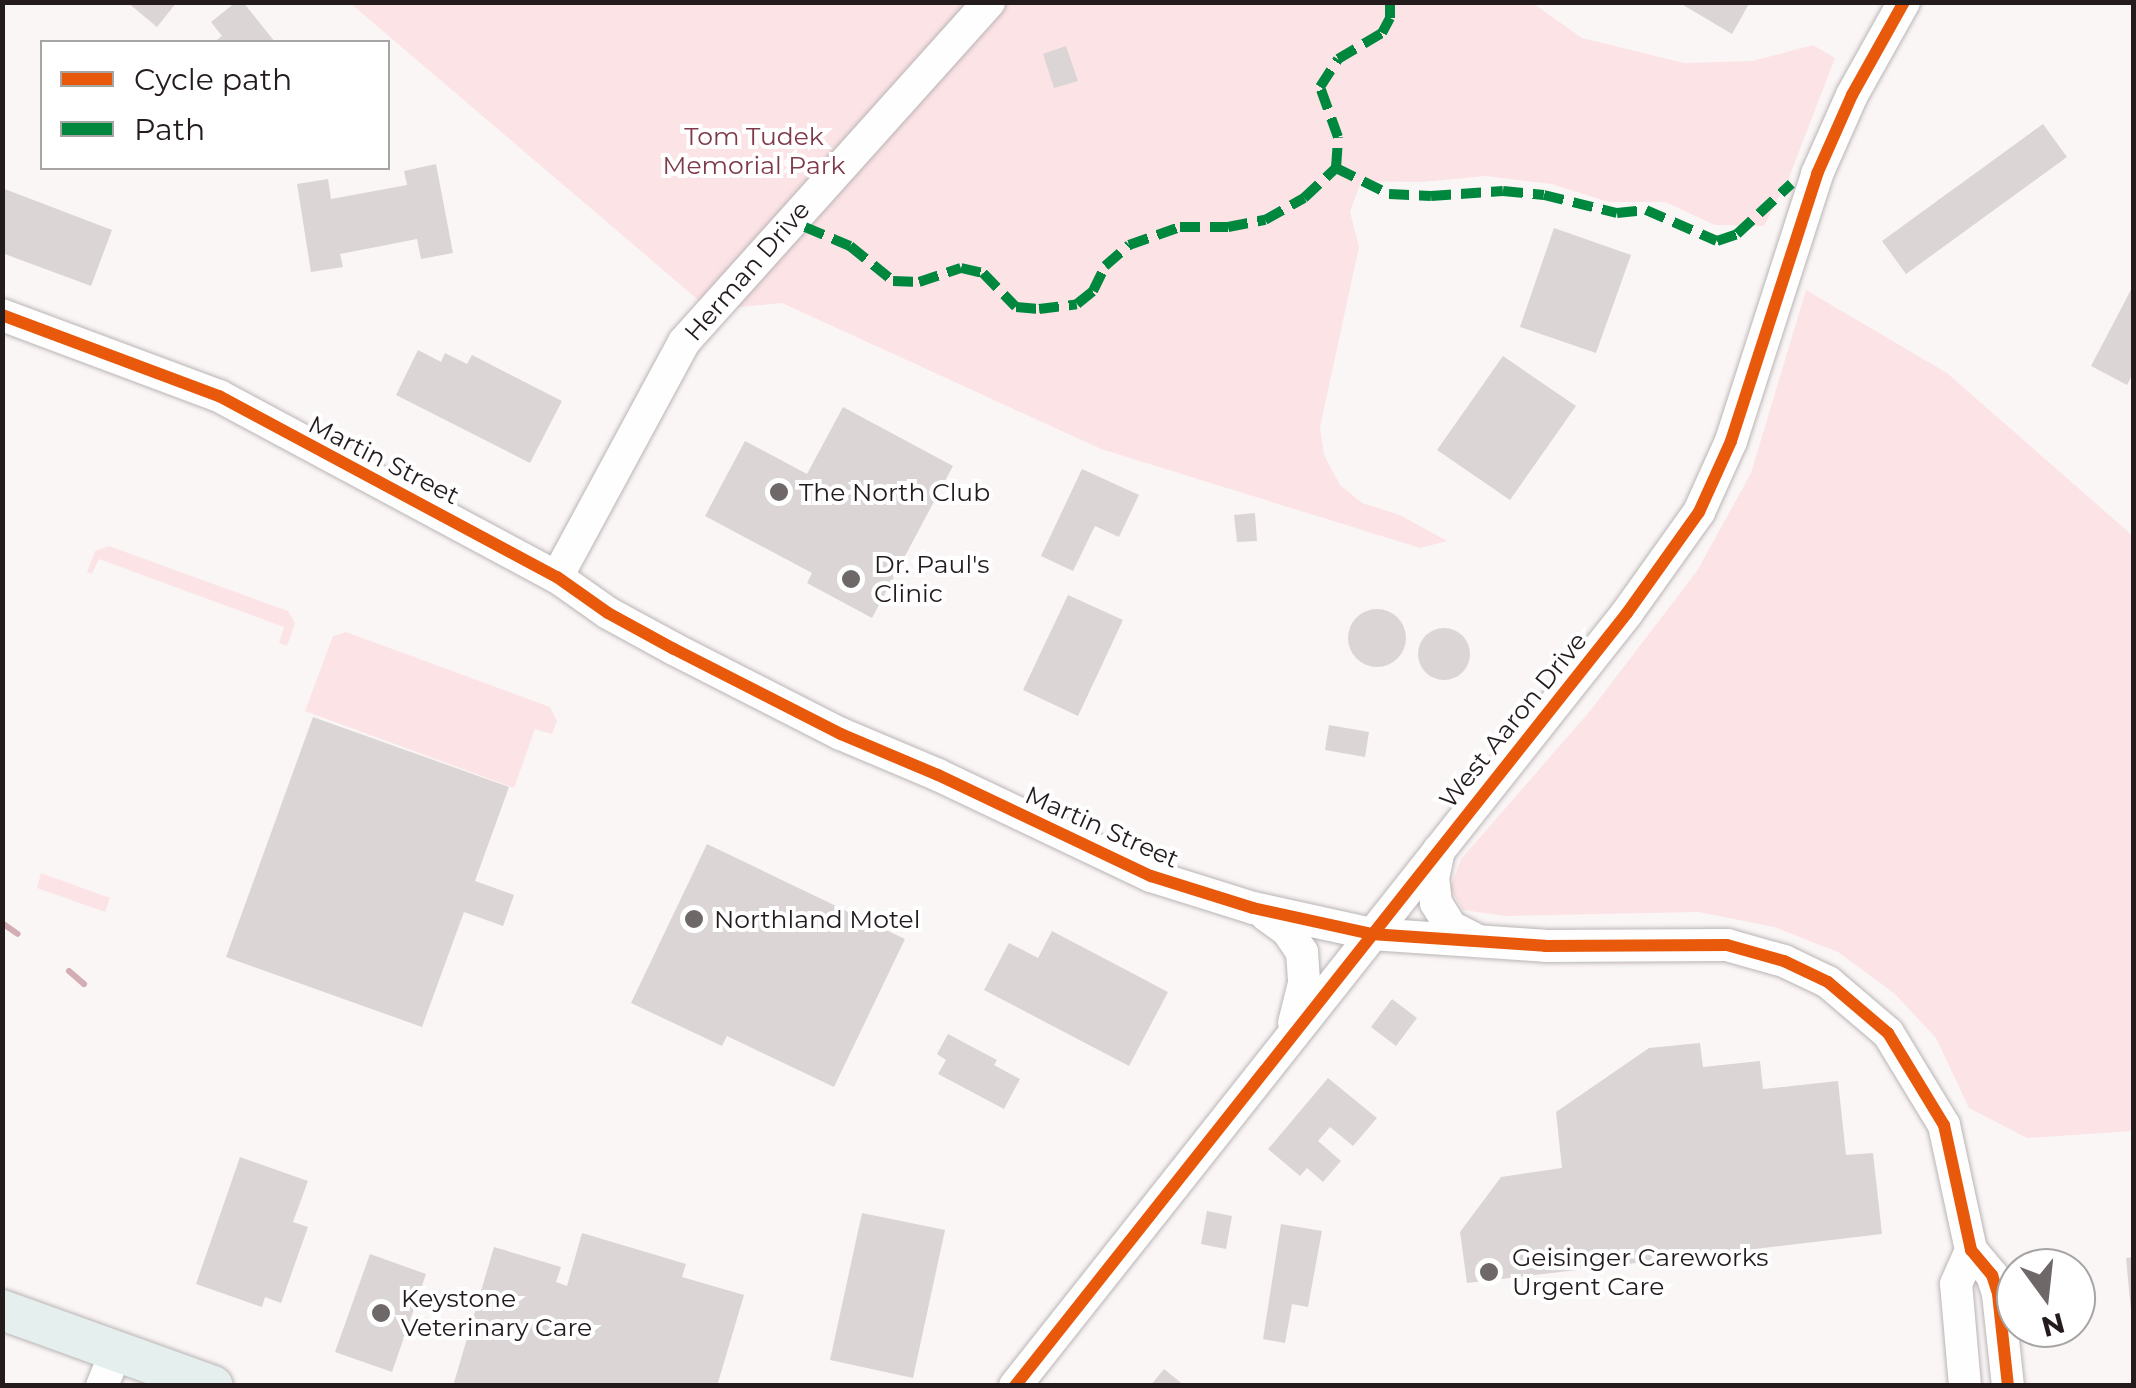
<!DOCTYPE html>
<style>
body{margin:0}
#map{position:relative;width:2136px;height:1388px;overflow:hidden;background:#fbf6f6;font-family:Montserrat,sans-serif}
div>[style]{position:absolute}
.green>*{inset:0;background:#fce3e6}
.stream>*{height:6px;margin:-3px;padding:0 3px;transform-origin:3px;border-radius:3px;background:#d4acb3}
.building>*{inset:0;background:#dbd5d6}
.round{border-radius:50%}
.roads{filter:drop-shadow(0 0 2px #bab4b5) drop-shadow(0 0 2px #bab4b5)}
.minor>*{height:32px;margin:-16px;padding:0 16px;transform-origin:16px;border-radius:16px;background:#fefefe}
.major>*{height:40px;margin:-20px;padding:0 20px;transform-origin:20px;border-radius:20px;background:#e4efee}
.quiet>*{height:10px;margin-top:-5px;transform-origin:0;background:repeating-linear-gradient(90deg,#00873e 0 20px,transparent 0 30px)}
.cycleway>*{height:12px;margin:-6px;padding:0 6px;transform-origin:6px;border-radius:6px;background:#e8590c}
.dots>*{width:28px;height:28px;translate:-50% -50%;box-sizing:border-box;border:5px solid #fff;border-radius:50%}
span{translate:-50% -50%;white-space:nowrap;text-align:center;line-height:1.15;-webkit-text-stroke:8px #fff;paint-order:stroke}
.park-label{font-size:25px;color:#7f3a49}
.street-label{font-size:25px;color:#231b1c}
.poi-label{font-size:25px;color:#231b1c}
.left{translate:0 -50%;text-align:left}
.frame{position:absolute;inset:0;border:5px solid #231b1c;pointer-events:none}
.legend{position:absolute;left:40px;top:40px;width:350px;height:130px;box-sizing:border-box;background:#fff;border:2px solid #a7a4a4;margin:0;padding:12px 18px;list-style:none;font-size:30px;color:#231b1c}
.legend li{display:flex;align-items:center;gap:20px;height:50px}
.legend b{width:50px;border:2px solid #a7a4a4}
.north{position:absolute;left:1996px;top:1248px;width:100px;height:100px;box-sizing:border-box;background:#fff;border:2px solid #a7a4a4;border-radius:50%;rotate:165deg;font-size:28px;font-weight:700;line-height:40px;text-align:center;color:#231b1c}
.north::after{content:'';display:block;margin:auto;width:35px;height:45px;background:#6f6868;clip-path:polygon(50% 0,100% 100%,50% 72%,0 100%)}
</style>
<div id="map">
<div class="green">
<div style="clip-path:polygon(1531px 2px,1582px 38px,1684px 63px,1752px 61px,1813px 45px,1835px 58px,1788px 180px,1764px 226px,1715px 225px,1665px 202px,1609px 202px,1551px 184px,1486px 176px,1422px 182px,1361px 181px,1350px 212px,1359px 247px,1320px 427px,1324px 455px,1340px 485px,1362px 503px,1400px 515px,1447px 541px,1420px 548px,1101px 449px,782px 303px,710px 310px,350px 3px)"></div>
<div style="clip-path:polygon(1806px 290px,1947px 373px,2133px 536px,2133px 1131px,2027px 1138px,1969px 1108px,1936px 1038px,1894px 993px,1838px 952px,1774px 927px,1699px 912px,1505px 916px,1463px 910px,1450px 888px,1461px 859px,1590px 711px,1697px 571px,1751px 473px)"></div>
<div style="clip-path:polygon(109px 546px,288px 611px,295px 623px,287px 646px,279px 643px,284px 627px,99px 559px,92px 574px,87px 572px,95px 551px)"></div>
<div style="clip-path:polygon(346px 632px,550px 707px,557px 721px,552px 734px,535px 729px,514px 788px,305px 711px,333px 636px)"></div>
<div style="clip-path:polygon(41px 873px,110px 898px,105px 912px,37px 888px)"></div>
</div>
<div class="stream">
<div style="left:2px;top:923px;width:19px;rotate:35deg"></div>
<div style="left:69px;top:971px;width:20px;rotate:41deg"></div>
</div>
<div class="building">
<div style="clip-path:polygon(127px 2px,177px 2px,157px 27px)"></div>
<div style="clip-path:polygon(236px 2px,243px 2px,275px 42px,214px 42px,222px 36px,211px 22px)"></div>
<div style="clip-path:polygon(1678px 2px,1750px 2px,1732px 34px)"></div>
<div style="clip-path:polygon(1066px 46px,1078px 81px,1054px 88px,1043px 54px)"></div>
<div style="clip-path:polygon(2043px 124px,2067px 157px,1906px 274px,1882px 241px)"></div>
<div style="clip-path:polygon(436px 164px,453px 253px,421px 259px,417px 239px,340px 254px,343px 267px,311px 272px,297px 184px,328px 179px,331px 199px,407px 185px,404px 171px)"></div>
<div style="clip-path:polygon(2px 188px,112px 230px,91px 286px,2px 253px)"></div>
<div style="clip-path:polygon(1554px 228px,1631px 255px,1596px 353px,1520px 327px)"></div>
<div style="clip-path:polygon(2134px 284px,2134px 372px,2127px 385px,2091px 366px)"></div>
<div style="clip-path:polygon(418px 350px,441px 362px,445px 353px,467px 364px,472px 355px,562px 401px,530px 463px,396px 395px)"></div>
<div style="clip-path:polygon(1503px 356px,1576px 406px,1510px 500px,1437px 450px)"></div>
<div style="clip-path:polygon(843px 407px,953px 466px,872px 618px,807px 583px,812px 573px,705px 516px,745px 441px,807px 474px)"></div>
<div style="clip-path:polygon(1082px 469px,1139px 495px,1119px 537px,1095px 526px,1073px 571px,1041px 556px)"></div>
<div style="clip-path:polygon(1255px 513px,1257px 541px,1237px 542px,1234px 515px)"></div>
<div style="clip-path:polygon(1068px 595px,1123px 620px,1078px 716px,1023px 690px)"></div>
<div class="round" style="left:1348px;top:609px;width:58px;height:58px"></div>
<div class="round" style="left:1418px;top:628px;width:52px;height:52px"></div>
<div style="clip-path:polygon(313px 717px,509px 787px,475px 881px,514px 895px,503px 926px,464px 912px,422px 1027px,226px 957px)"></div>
<div style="clip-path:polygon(1329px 725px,1369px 732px,1365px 757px,1325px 750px)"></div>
<div style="clip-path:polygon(707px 844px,905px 939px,834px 1087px,727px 1036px,722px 1046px,631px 1003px)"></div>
<div style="clip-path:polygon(1052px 931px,1168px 992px,1129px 1066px,984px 990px,1009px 943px,1038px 958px)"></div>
<div style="clip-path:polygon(1392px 999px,1417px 1018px,1396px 1046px,1371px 1027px)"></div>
<div style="clip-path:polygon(948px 1034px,997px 1060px,994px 1065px,1020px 1079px,1004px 1109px,938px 1074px,946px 1060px,937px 1054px)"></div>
<div style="clip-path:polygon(1700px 1043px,1703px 1067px,1760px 1061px,1763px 1089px,1838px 1081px,1846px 1155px,1873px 1153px,1882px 1234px,1467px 1283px,1460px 1232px,1501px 1177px,1562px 1168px,1556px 1112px,1649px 1048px)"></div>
<div style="clip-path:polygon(1328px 1078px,1377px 1118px,1353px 1146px,1330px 1127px,1318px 1141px,1341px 1161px,1323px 1182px,1307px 1168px,1300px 1176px,1268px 1149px)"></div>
<div style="clip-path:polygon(240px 1157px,308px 1181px,293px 1222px,308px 1227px,281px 1303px,265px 1297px,262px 1307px,196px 1284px)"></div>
<div style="clip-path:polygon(1207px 1211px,1232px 1216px,1226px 1249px,1201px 1244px)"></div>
<div style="clip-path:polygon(862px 1213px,945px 1230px,913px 1378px,830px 1360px)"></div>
<div style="clip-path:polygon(1281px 1224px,1322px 1231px,1308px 1307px,1292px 1304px,1285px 1343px,1263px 1339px)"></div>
<div style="clip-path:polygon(582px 1233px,686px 1264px,682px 1277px,744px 1295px,717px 1386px,453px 1386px,494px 1247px,561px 1267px,556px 1282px,567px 1286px)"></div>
<div style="clip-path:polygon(370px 1254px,426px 1274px,392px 1372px,335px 1352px)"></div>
<div style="clip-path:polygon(2134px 1257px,2134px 1311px,2131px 1311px,2126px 1258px)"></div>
<div style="clip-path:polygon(1164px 1369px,1185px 1386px,1150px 1386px)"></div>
</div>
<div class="roads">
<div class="minor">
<div style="left:2px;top:315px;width:232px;rotate:20.5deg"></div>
<div style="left:219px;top:396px;width:383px;rotate:28.2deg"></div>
<div style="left:557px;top:577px;width:62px;rotate:35.2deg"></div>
<div style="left:608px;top:613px;width:75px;rotate:28.6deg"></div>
<div style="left:674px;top:649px;width:187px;rotate:27deg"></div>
<div style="left:841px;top:734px;width:105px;rotate:22.9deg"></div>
<div style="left:938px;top:775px;width:236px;rotate:25.4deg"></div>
<div style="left:1151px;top:876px;width:107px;rotate:17.4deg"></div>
<div style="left:1253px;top:908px;width:121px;rotate:12.4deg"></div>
<div style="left:1371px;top:934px;width:174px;rotate:3.9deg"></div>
<div style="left:1545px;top:946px;width:182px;rotate:-0.3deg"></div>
<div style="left:1727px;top:945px;width:59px;rotate:15.7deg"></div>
<div style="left:1784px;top:961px;width:49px;rotate:25.5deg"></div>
<div style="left:1828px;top:982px;width:79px;rotate:40.4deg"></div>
<div style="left:1888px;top:1033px;width:108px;rotate:58.7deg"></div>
<div style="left:1944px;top:1125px;width:128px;rotate:77.8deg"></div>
<div style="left:1971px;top:1250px;width:33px;rotate:50deg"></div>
<div style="left:1992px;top:1275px;width:20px;rotate:72deg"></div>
<div style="left:1998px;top:1294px;width:93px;rotate:83.8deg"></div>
<div style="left:557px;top:577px;width:267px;rotate:-61.6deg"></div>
<div style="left:684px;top:342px;width:457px;rotate:-48.1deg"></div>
<div style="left:1439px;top:850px;width:29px;rotate:102deg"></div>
<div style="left:1433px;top:878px;width:25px;rotate:83deg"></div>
<div style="left:1436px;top:903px;width:28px;rotate:58deg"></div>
<div style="left:1451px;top:927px;width:28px;rotate:27deg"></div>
<div style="left:1266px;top:915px;width:26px;rotate:36deg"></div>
<div style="left:1287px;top:930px;width:27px;rotate:56deg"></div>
<div style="left:1302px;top:952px;width:31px;rotate:86deg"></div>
<div style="left:1304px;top:983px;width:41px;rotate:104deg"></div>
<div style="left:102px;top:1386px;width:37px;rotate:-68deg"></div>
<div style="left:1015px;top:1386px;width:986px;rotate:-51.63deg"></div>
<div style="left:1627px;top:613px;width:124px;rotate:-54.5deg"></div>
<div style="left:1699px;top:512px;width:78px;rotate:-65.7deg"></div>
<div style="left:1731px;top:441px;width:281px;rotate:-72.1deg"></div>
<div style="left:1817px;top:174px;width:86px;rotate:-66.1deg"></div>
<div style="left:1852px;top:95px;width:107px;rotate:-60.8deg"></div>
<div style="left:1965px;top:1386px;width:102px;rotate:-95deg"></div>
<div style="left:1956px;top:1284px;width:37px;rotate:-66deg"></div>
</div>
<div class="major">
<div style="left:2px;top:1310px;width:224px;rotate:19.8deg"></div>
</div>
</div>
<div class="quiet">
<div style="left:1336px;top:168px;width:59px;rotate:26.1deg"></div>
<div style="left:1389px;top:194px;width:42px;rotate:2.7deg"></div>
<div style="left:1431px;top:196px;width:72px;rotate:-4deg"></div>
<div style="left:1503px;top:191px;width:41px;rotate:5.6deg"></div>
<div style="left:1544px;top:195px;width:75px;rotate:13.9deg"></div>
<div style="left:1617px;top:213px;width:29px;rotate:-6deg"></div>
<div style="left:1646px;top:210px;width:77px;rotate:23.6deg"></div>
<div style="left:1717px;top:241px;width:21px;rotate:-19deg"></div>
<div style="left:1737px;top:234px;width:74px;rotate:-42.8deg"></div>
<div style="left:805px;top:227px;width:49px;rotate:22.9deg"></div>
<div style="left:850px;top:246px;width:55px;rotate:39.1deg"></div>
<div style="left:893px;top:281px;width:26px;rotate:2deg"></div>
<div style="left:919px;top:282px;width:44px;rotate:-18.4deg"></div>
<div style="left:961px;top:268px;width:23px;rotate:13deg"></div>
<div style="left:983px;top:273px;width:47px;rotate:45.9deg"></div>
<div style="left:1016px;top:307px;width:23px;rotate:5deg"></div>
<div style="left:1039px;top:309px;width:38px;rotate:-7deg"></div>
<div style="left:1077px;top:304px;width:21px;rotate:-39deg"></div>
<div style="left:1093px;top:291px;width:28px;rotate:-64deg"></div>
<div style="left:1105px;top:266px;width:32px;rotate:-41deg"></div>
<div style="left:1129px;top:245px;width:54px;rotate:-19.4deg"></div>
<div style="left:1180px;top:227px;width:48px"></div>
<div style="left:1228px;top:227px;width:38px;rotate:-11deg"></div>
<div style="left:1265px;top:220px;width:45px;rotate:-29.4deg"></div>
<div style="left:1304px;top:198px;width:44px;rotate:-43.2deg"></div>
<div style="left:1336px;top:168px;width:31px;rotate:-86deg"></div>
<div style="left:1338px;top:137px;width:53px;rotate:-109.8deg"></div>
<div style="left:1320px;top:87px;width:33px;rotate:-57deg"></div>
<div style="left:1338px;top:59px;width:51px;rotate:-30.6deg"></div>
<div style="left:1382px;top:33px;width:17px;rotate:-62deg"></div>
<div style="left:1390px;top:18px;width:16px;rotate:-90deg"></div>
</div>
<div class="cycleway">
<div style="left:2px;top:315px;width:232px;rotate:20.5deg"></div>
<div style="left:219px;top:396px;width:383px;rotate:28.2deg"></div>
<div style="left:557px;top:577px;width:62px;rotate:35.2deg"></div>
<div style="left:608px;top:613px;width:75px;rotate:28.6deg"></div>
<div style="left:674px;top:649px;width:187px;rotate:27deg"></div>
<div style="left:841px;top:734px;width:105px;rotate:22.9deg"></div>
<div style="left:938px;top:775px;width:236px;rotate:25.4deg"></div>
<div style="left:1151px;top:876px;width:107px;rotate:17.4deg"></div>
<div style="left:1253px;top:908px;width:121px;rotate:12.4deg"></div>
<div style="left:1371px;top:934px;width:174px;rotate:3.9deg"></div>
<div style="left:1545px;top:946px;width:182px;rotate:-0.3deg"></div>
<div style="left:1727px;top:945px;width:59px;rotate:15.7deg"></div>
<div style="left:1784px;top:961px;width:49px;rotate:25.5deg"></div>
<div style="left:1828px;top:982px;width:79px;rotate:40.4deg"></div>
<div style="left:1888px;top:1033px;width:108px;rotate:58.7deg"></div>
<div style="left:1944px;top:1125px;width:128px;rotate:77.8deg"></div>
<div style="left:1971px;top:1250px;width:33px;rotate:50deg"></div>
<div style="left:1992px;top:1275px;width:20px;rotate:72deg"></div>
<div style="left:1998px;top:1294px;width:93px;rotate:83.8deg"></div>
<div style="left:1015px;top:1386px;width:986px;rotate:-51.63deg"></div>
<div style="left:1627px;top:613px;width:124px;rotate:-54.5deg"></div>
<div style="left:1699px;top:512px;width:78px;rotate:-65.7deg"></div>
<div style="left:1731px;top:441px;width:281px;rotate:-72.1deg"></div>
<div style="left:1817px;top:174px;width:86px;rotate:-66.1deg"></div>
<div style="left:1852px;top:95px;width:107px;rotate:-60.8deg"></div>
</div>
<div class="dots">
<div style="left:779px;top:492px;background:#6f6868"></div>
<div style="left:851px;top:579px;background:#6f6868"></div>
<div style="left:694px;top:919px;background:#6f6868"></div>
<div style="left:1489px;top:1272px;background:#6f6868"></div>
<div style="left:381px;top:1313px;background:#6f6868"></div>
</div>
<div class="park-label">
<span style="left:754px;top:151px">Tom Tudek<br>Memorial Park</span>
</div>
<div class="street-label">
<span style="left:747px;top:271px;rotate:-49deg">Herman Drive</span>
<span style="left:384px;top:460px;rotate:27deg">Martin Street</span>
<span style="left:1513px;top:720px;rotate:-51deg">West Aaron Drive</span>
<span style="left:1102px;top:827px;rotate:24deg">Martin Street</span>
</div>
<div class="poi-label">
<span class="left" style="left:799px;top:492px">The North Club</span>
<span class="left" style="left:874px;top:579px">Dr. Paul's<br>Clinic</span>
<span class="left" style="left:714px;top:919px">Northland Motel</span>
<span class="left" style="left:1512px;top:1272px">Geisinger Careworks<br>Urgent Care</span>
<span class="left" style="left:401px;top:1313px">Keystone<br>Veterinary Care</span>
</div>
<div class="frame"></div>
<ul class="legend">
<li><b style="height:12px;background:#e8590c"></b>Cycle path</li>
<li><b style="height:12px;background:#00873e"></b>Path</li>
</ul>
<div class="north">N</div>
</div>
